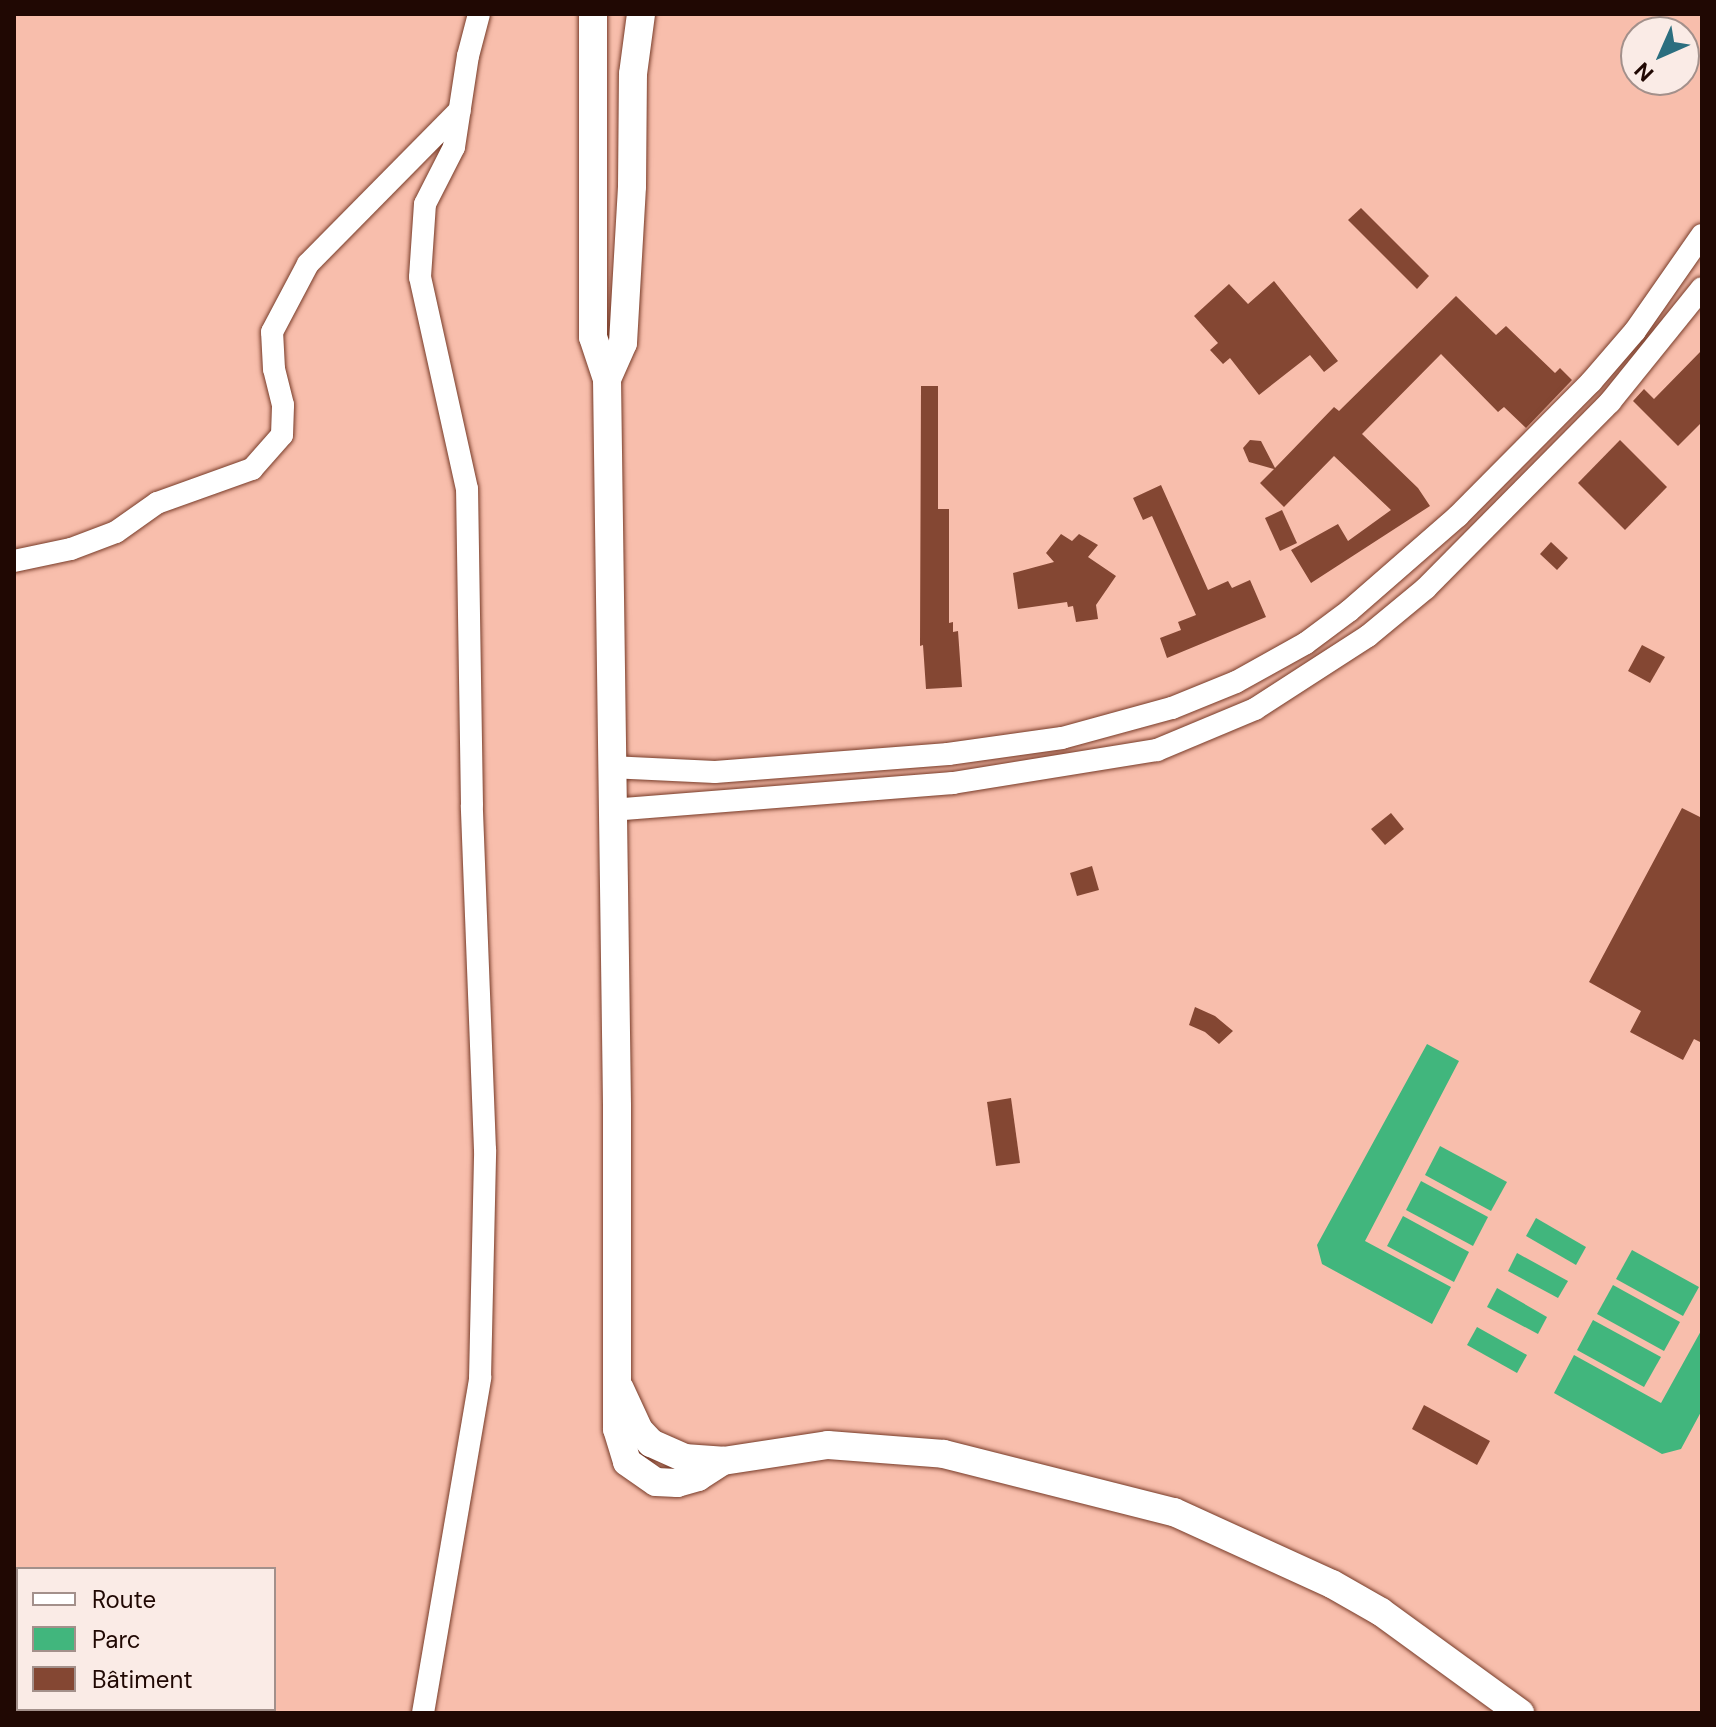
<!DOCTYPE html>
<meta charset="utf-8">
<style>
body{margin:0}
#map{position:relative;width:1716px;height:1727px;overflow:hidden;background:#f8beac;font-family:"DM Sans",sans-serif}
div>[style]{position:absolute}
.green>*{inset:0;background:#41b67d}
.building>*{inset:0;background:#844733}
.roads{filter:drop-shadow(0 0 2px #773b28) drop-shadow(0 0 2px #773b28)}
.minor>*{height:22px;margin:-11px;padding:0 11px;transform-origin:11px;border-radius:11px;background:#fff}
.major>*{height:28px;margin:-14px;padding:0 14px;transform-origin:14px;border-radius:14px;background:#fff}
span{translate:-50% -50%;white-space:nowrap;text-align:center;line-height:1.15;-webkit-text-stroke:8px #faebe6;paint-order:stroke}
.frame{position:absolute;inset:0;border:16px solid #200803;pointer-events:none}
.legend{position:absolute;left:16px;top:1567px;width:260px;height:144px;box-sizing:border-box;background:#faebe6;border:2px solid #a3908b;margin:0;padding:10px 14px;list-style:none;font-size:24px;color:#200803}
.legend li{display:flex;align-items:center;gap:16px;height:40px}
.legend b{width:40px;border:2px solid #a3908b}
.north{position:absolute;left:1620px;top:16px;width:80px;height:80px;box-sizing:border-box;background:#faebe6;border:2px solid #a3908b;border-radius:50%;rotate:225deg;font-size:22px;font-weight:700;line-height:32px;text-align:center;color:#200803}
.north::after{content:'';display:block;margin:auto;width:28px;height:36px;background:#2b6e7f;clip-path:polygon(50% 0,100% 100%,50% 72%,0 100%)}
</style>
<div id="map">
<div class="green">
<div style="clip-path:polygon(1427px 1044px,1459px 1061px,1365px 1241px,1451px 1287px,1432px 1324px,1322px 1264px,1317px 1245px)"></div>
<div style="clip-path:polygon(1440px 1146px,1507px 1182px,1491px 1211px,1425px 1175px)"></div>
<div style="clip-path:polygon(1421px 1181px,1488px 1217px,1473px 1246px,1406px 1210px)"></div>
<div style="clip-path:polygon(1403px 1216px,1469px 1252px,1454px 1282px,1387px 1246px)"></div>
<div style="clip-path:polygon(1536px 1218px,1586px 1247px,1576px 1265px,1526px 1236px)"></div>
<div style="clip-path:polygon(1632px 1250px,1699px 1287px,1683px 1316px,1616px 1279px)"></div>
<div style="clip-path:polygon(1517px 1253px,1568px 1281px,1558px 1298px,1508px 1271px)"></div>
<div style="clip-path:polygon(1613px 1285px,1680px 1322px,1664px 1351px,1597px 1314px)"></div>
<div style="clip-path:polygon(1497px 1288px,1547px 1317px,1538px 1334px,1487px 1307px)"></div>
<div style="clip-path:polygon(1593px 1320px,1661px 1357px,1644px 1387px,1577px 1350px)"></div>
<div style="clip-path:polygon(1477px 1327px,1527px 1355px,1517px 1373px,1467px 1345px)"></div>
<div style="clip-path:polygon(1702px 1329px,1702px 1410px,1681px 1449px,1662px 1454px,1554px 1393px,1574px 1355px,1661px 1403px)"></div>
</div>
<div class="building">
<div style="clip-path:polygon(1361px 208px,1429px 276px,1417px 289px,1348px 220px)"></div>
<div style="clip-path:polygon(1274px 281px,1338px 361px,1324px 372px,1310px 355px,1259px 395px,1230px 358px,1223px 364px,1210px 350px,1218px 343px,1194px 316px,1229px 284px,1248px 304px)"></div>
<div style="clip-path:polygon(1456px 296px,1496px 335px,1506px 326px,1555px 373px,1560px 368px,1572px 380px,1526px 428px,1504px 407px,1498px 412px,1441px 354px,1362px 434px,1418px 488px,1430px 506px,1311px 583px,1291px 550px,1338px 524px,1348px 541px,1391px 510px,1334px 456px,1284px 507px,1260px 483px,1274px 469px,1249px 462px,1243px 448px,1250px 440px,1261px 441px,1275px 468px,1334px 407px,1339px 411px)"></div>
<div style="clip-path:polygon(1702px 350px,1702px 422px,1678px 446px,1633px 401px,1644px 389px,1654px 399px)"></div>
<div style="clip-path:polygon(921px 386px,938px 386px,938px 509px,949px 509px,949px 623px,953px 622px,953px 632px,958px 631px,962px 687px,926px 689px,923px 645px,920px 646px)"></div>
<div style="clip-path:polygon(1620px 440px,1667px 487px,1625px 530px,1578px 483px)"></div>
<div style="clip-path:polygon(1161px 485px,1208px 590px,1228px 581px,1232px 588px,1250px 580px,1266px 617px,1167px 658px,1160px 638px,1181px 630px,1178px 622px,1196px 615px,1152px 516px,1143px 520px,1133px 498px)"></div>
<div style="clip-path:polygon(1282px 510px,1297px 543px,1280px 551px,1265px 518px)"></div>
<div style="clip-path:polygon(1061px 534px,1072px 541px,1079px 534px,1098px 545px,1088px 557px,1116px 576px,1096px 605px,1098px 619px,1076px 622px,1073px 606px,1068px 607px,1067px 602px,1018px 609px,1013px 573px,1054px 562px,1046px 553px)"></div>
<div style="clip-path:polygon(1551px 542px,1568px 558px,1557px 570px,1540px 554px)"></div>
<div style="clip-path:polygon(1642px 645px,1665px 657px,1650px 683px,1628px 671px)"></div>
<div style="clip-path:polygon(1682px 808px,1702px 818px,1702px 1043px,1694px 1039px,1683px 1060px,1630px 1032px,1641px 1011px,1589px 982px)"></div>
<div style="clip-path:polygon(1391px 813px,1404px 829px,1385px 845px,1371px 829px)"></div>
<div style="clip-path:polygon(1092px 866px,1099px 890px,1077px 896px,1070px 873px)"></div>
<div style="clip-path:polygon(1195px 1007px,1215px 1016px,1233px 1031px,1219px 1044px,1205px 1032px,1189px 1025px)"></div>
<div style="clip-path:polygon(1011px 1098px,1020px 1163px,996px 1166px,987px 1102px)"></div>
<div style="clip-path:polygon(1424px 1405px,1490px 1441px,1477px 1465px,1412px 1429px)"></div>
</div>
<div class="roads">
<div class="minor">
<div style="left:14px;top:561px;width:58px;rotate:-11.9deg"></div>
<div style="left:71px;top:549px;width:48px;rotate:-20.7deg"></div>
<div style="left:116px;top:532px;width:50px;rotate:-35.3deg"></div>
<div style="left:157px;top:503px;width:101px;rotate:-19.7deg"></div>
<div style="left:252px;top:469px;width:45px;rotate:-48.6deg"></div>
<div style="left:282px;top:435px;width:30px;rotate:-88deg"></div>
<div style="left:283px;top:405px;width:37px;rotate:-104deg"></div>
<div style="left:274px;top:369px;width:37px;rotate:-93deg"></div>
<div style="left:272px;top:332px;width:77px;rotate:-62.1deg"></div>
<div style="left:308px;top:264px;width:216px;rotate:-45.4deg"></div>
<div style="left:610px;top:767px;width:105px;rotate:2.7deg"></div>
<div style="left:715px;top:772px;width:234px;rotate:-4.4deg"></div>
<div style="left:948px;top:754px;width:115px;rotate:-8deg"></div>
<div style="left:1062px;top:738px;width:114px;rotate:-15.3deg"></div>
<div style="left:1172px;top:708px;width:69px;rotate:-22.1deg"></div>
<div style="left:1236px;top:682px;width:80px;rotate:-29.1deg"></div>
<div style="left:1306px;top:643px;width:54px;rotate:-36.7deg"></div>
<div style="left:1349px;top:611px;width:145px;rotate:-41.1deg"></div>
<div style="left:1458px;top:516px;width:189px;rotate:-45.2deg"></div>
<div style="left:1591px;top:382px;width:67px;rotate:-49.2deg"></div>
<div style="left:1635px;top:331px;width:117px;rotate:-55.1deg"></div>
<div style="left:611px;top:810px;width:343px;rotate:-4.5deg"></div>
<div style="left:953px;top:783px;width:207px;rotate:-9.2deg"></div>
<div style="left:1157px;top:750px;width:106px;rotate:-22.7deg"></div>
<div style="left:1255px;top:709px;width:135px;rotate:-32.9deg"></div>
<div style="left:1368px;top:636px;width:75px;rotate:-39.6deg"></div>
<div style="left:1426px;top:588px;width:262px;rotate:-45.3deg"></div>
<div style="left:1610px;top:402px;width:146px;rotate:-51.1deg"></div>
<div style="left:423px;top:1713px;width:340px;rotate:-80.3deg"></div>
<div style="left:480px;top:1378px;width:228px;rotate:-88.7deg"></div>
<div style="left:485px;top:1150px;width:345px;rotate:-92.2deg"></div>
<div style="left:472px;top:805px;width:316px;rotate:-90.9deg"></div>
<div style="left:467px;top:489px;width:217px;rotate:-102.5deg"></div>
<div style="left:420px;top:277px;width:73px;rotate:-86.1deg"></div>
<div style="left:425px;top:204px;width:64px;rotate:-63deg"></div>
<div style="left:454px;top:147px;width:92px;rotate:-81.3deg"></div>
<div style="left:468px;top:56px;width:43px;rotate:-75.3deg"></div>
</div>
<div class="major">
<div style="left:593px;top:14px;width:323px;rotate:90deg"></div>
<div style="left:593px;top:337px;width:44px;rotate:71.6deg"></div>
<div style="left:607px;top:379px;width:728px;rotate:89.21deg"></div>
<div style="left:617px;top:1107px;width:322px;rotate:90deg"></div>
<div style="left:617px;top:1429px;width:34px;rotate:73deg"></div>
<div style="left:627px;top:1462px;width:35px;rotate:35deg"></div>
<div style="left:656px;top:1482px;width:21px;rotate:3deg"></div>
<div style="left:677px;top:1483px;width:22px;rotate:-16deg"></div>
<div style="left:698px;top:1477px;width:30px;rotate:-33deg"></div>
<div style="left:607px;top:379px;width:39px;rotate:-66deg"></div>
<div style="left:623px;top:343px;width:157px;rotate:-86.7deg"></div>
<div style="left:632px;top:186px;width:112px;rotate:-89.5deg"></div>
<div style="left:633px;top:74px;width:61px;rotate:-82.4deg"></div>
<div style="left:620px;top:1389px;width:45px;rotate:65.1deg"></div>
<div style="left:639px;top:1430px;width:18px;rotate:47deg"></div>
<div style="left:651px;top:1443px;width:36px;rotate:24deg"></div>
<div style="left:684px;top:1458px;width:39px;rotate:4deg"></div>
<div style="left:723px;top:1461px;width:106px;rotate:-8.7deg"></div>
<div style="left:828px;top:1445px;width:116px;rotate:4.4deg"></div>
<div style="left:944px;top:1454px;width:237px;rotate:14.2deg"></div>
<div style="left:1174px;top:1512px;width:174px;rotate:24.5deg"></div>
<div style="left:1332px;top:1584px;width:56px;rotate:29.7deg"></div>
<div style="left:1381px;top:1612px;width:172px;rotate:36deg"></div>
</div>
</div>
<div class="frame"></div>
<ul class="legend">
<li><b style="height:10px;background:#fff"></b>Route</li>
<li><b style="height:22px;background:#41b67d"></b>Parc</li>
<li><b style="height:22px;background:#844733"></b>Bâtiment</li>
</ul>
<div class="north">N</div>
</div>
